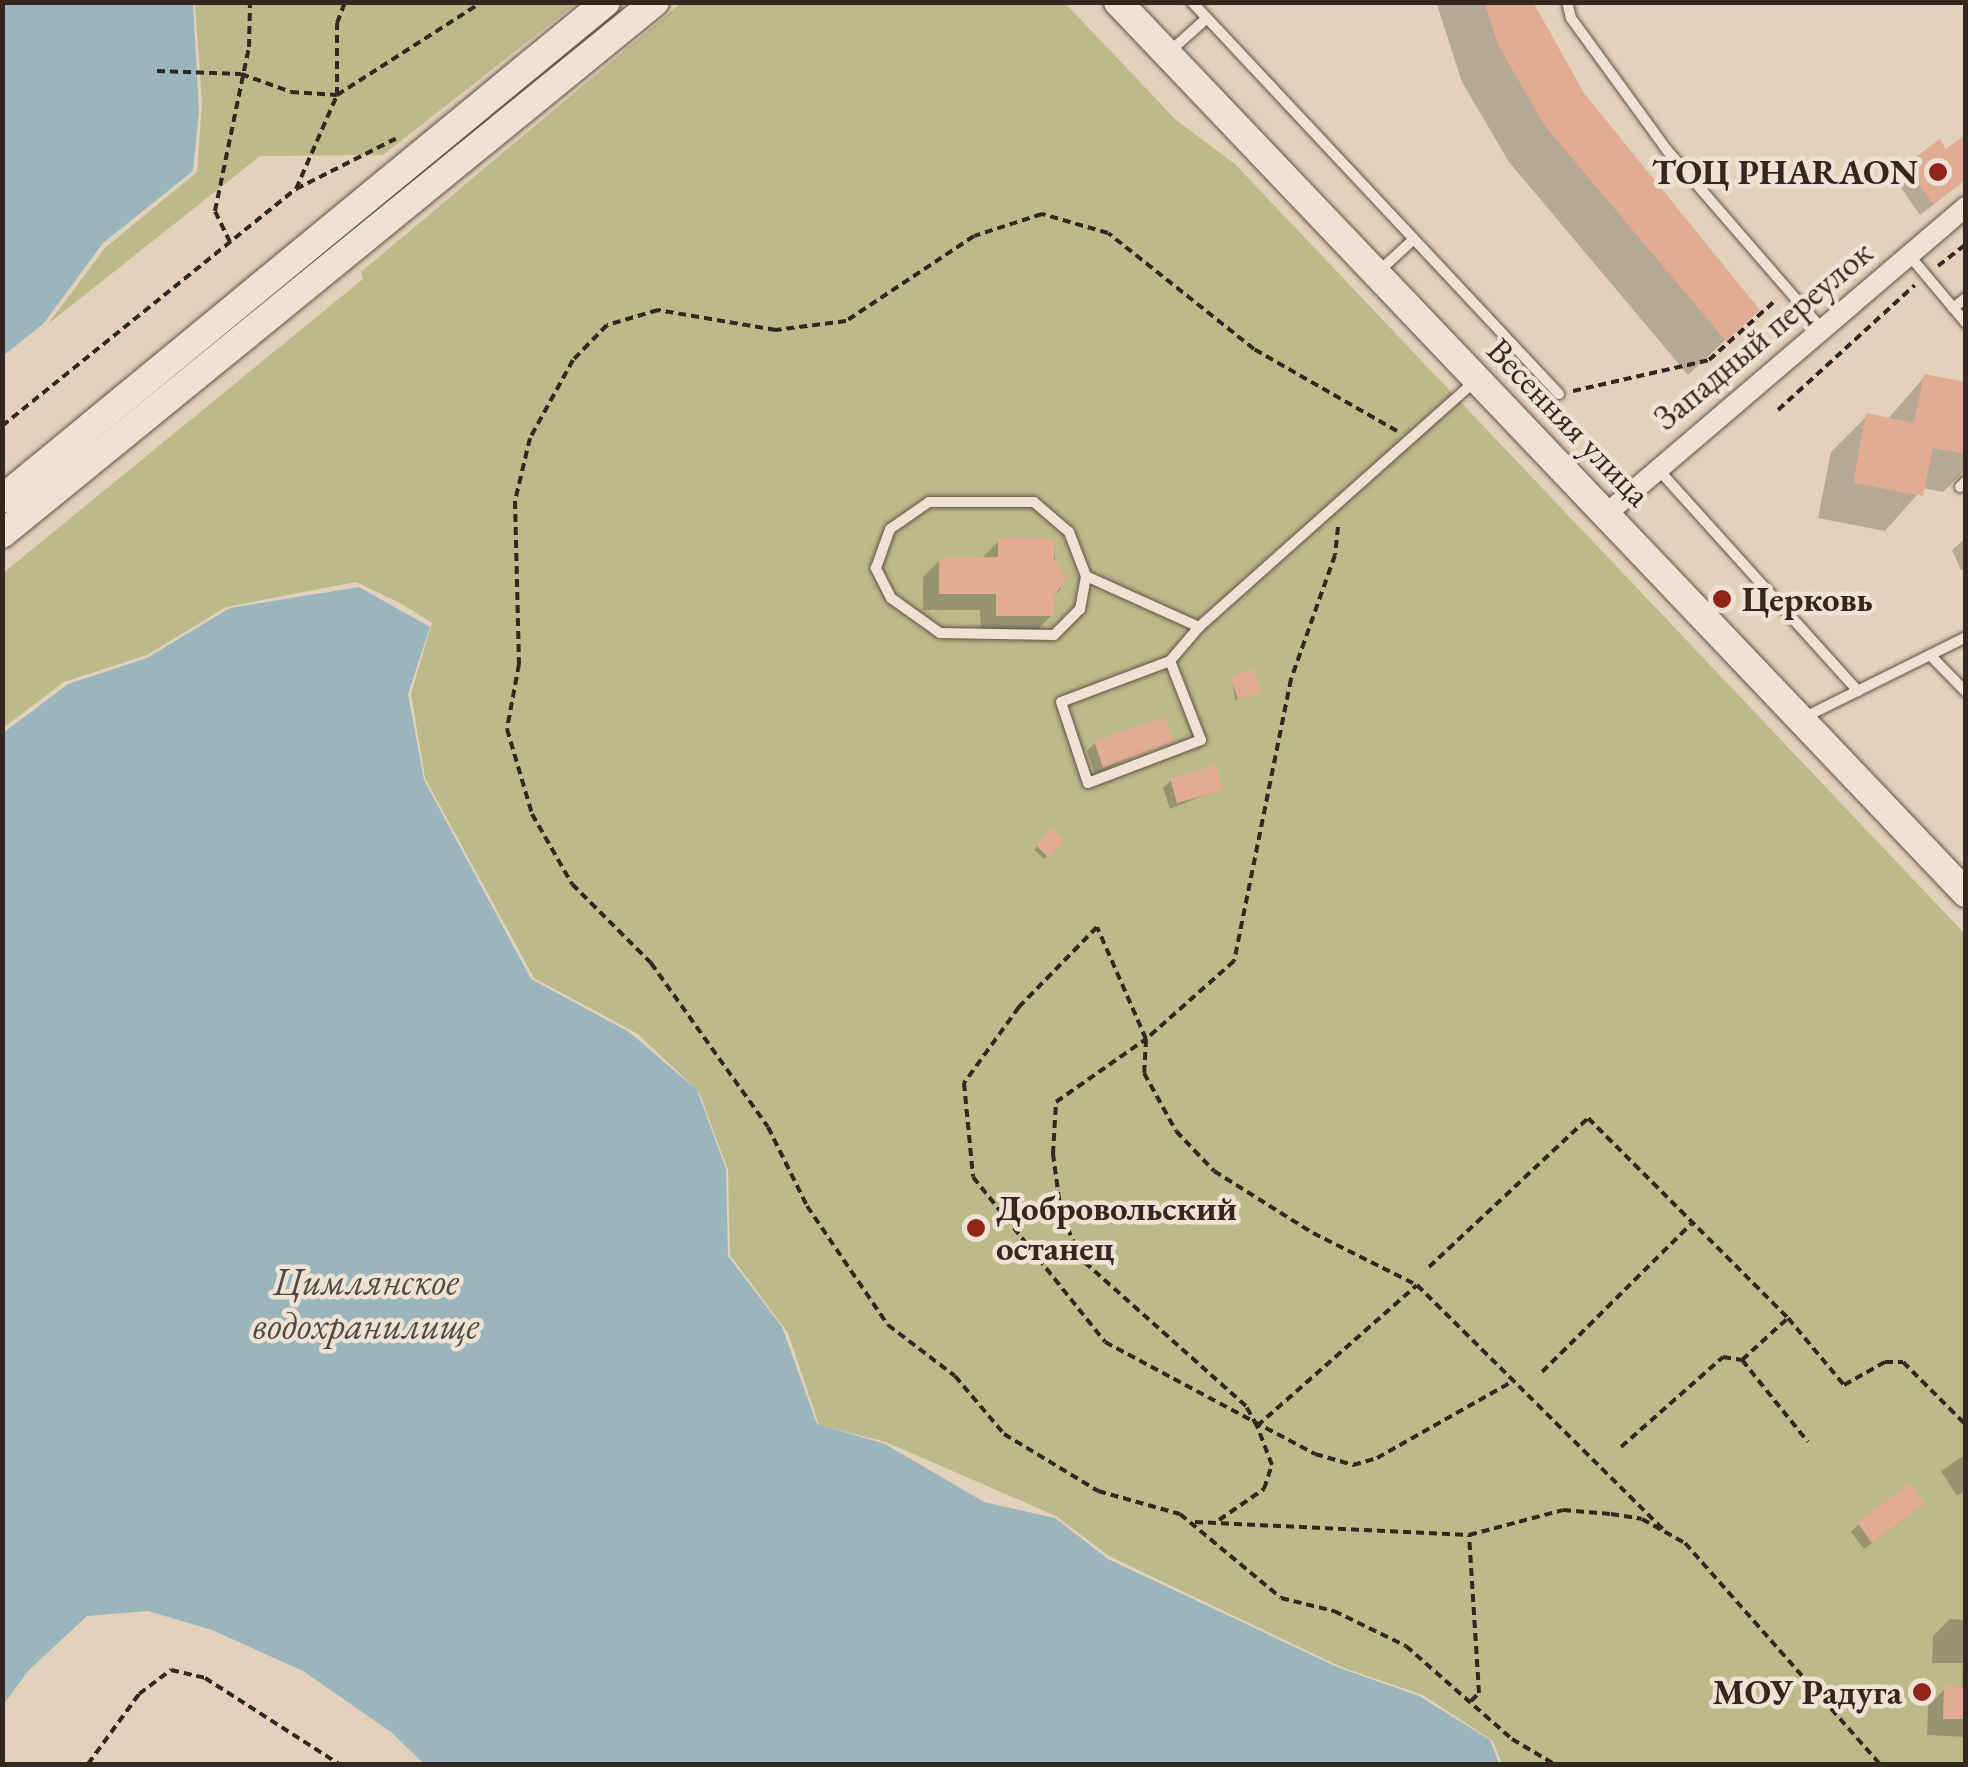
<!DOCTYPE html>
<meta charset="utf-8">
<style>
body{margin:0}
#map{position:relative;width:1968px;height:1767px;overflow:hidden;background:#e3d2bb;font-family:"EB Garamond",serif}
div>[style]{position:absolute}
.green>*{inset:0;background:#bcb98b}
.water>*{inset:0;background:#9ab5bb}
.shadow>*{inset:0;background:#0003}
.building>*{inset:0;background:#e1ac93}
.path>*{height:4px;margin-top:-2px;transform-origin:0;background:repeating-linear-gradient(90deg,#34271f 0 8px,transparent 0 13px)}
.roads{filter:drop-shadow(0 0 2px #605246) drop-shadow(0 0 2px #605246)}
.lane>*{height:10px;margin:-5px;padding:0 5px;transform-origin:5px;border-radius:5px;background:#ede2d3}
.street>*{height:20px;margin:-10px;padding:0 10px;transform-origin:10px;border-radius:10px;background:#ede2d3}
.secondary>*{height:28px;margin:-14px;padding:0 14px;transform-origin:14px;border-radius:14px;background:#ede2d3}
.dots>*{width:28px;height:28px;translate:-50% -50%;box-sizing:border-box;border:5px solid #ede2d3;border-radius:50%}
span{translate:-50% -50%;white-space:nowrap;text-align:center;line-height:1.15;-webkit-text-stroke:9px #ede2d3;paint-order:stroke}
.poi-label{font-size:35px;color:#34271f;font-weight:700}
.right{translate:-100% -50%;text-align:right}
.left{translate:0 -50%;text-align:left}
.street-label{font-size:35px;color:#34271f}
.water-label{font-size:38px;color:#4e4a46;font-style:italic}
.frame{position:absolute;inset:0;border:5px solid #34271f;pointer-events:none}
</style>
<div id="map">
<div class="green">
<div style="clip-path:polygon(195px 3px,195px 2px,577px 3px,383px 155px,260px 156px,48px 324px,105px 248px,197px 172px,202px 102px)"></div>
<div style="clip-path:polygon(681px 3px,1065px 3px,1176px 120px,1235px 164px,1965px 934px,1965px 1764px,1502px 1764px,1493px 1741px,1423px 1695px,1341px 1667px,1109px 1556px,1056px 1516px,886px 1442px,819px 1425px,788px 1333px,730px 1255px,728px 1170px,699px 1092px,638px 1034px,534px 978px,425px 778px,411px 694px,432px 623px,402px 604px,356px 582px,226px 607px,147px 655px,64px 682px,3px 728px,2px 574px,363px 279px,361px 272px)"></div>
</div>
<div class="water">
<div style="clip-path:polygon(3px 2px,193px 3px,199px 111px,193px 171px,103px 243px,44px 323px,3px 356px)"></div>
<div style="clip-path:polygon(359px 587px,430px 627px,408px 694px,424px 780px,531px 979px,629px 1032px,697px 1090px,726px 1169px,728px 1256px,782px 1327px,817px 1424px,885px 1444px,984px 1502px,1055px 1518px,1108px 1559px,1337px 1667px,1419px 1696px,1490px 1740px,1499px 1764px,424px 1764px,391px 1732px,303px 1671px,212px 1630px,148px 1611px,87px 1616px,29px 1670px,3px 1705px,3px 733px,68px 684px,147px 658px,230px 608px)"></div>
</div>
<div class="shadow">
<div style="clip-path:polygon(1436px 2px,1530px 2px,1582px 95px,1757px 310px,1688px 375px,1509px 162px,1462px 82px)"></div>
<div style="clip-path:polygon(1907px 167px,1966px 179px,1920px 215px,1895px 179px)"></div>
<div style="clip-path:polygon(1925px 376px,1966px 384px,1966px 469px,1943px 492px,1923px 488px,1885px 531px,1818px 518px,1831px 452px,1867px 416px,1887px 420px)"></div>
<div style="clip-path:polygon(1966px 538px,1966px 568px,1961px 570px,1952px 550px)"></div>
<div style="clip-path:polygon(999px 541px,1052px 541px,1061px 589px,1052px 598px,1052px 615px,1035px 632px,981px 632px,980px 610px,923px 610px,923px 577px,940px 560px,982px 558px)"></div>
<div style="clip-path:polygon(1232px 678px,1258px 691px,1235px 700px)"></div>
<div style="clip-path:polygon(1170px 740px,1095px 774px,1087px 751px,1095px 743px)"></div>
<div style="clip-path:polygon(1171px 780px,1220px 789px,1170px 809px,1163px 788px)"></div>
<div style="clip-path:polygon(1051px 832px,1061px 841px,1044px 859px,1034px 850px)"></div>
<div style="clip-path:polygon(1966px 1454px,1966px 1490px,1957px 1496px,1941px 1471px)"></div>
<div style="clip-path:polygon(1914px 1512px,1864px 1549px,1851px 1532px,1859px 1524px)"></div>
<div style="clip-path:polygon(1950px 1619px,1966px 1620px,1966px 1737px,1927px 1735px,1928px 1706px,1945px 1689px,1962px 1689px,1963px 1663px,1932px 1663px,1933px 1636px)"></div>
</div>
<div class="building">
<div style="clip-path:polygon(1484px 2px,1533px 2px,1584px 93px,1760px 310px,1726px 341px,1545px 126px,1498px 45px)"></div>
<div style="clip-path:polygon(1966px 134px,1966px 179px,1933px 204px,1905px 165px,1940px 139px,1946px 149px)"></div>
<div style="clip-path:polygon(1924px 374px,1966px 382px,1966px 454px,1933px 448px,1923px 496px,1853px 483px,1866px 413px,1914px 423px)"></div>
<div style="clip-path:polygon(998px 538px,1054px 538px,1054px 558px,1066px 578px,1054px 597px,1054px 616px,996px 616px,996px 594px,939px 594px,939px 558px,998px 557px)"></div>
<div style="clip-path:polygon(1254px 669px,1261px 692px,1238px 699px,1230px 676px)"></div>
<div style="clip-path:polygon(1165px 717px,1173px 741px,1103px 768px,1094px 741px)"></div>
<div style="clip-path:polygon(1216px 765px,1223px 790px,1177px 803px,1170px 778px)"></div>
<div style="clip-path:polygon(1051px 828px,1065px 841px,1049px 858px,1036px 845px)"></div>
<div style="clip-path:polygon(1910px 1483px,1925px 1504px,1872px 1543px,1857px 1522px)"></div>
<div style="clip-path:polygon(1944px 1686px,1966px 1687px,1966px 1719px,1943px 1719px)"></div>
</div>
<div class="path">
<div style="left:157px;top:71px;width:84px;rotate:2deg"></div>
<div style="left:241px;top:74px;width:53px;rotate:19.8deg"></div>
<div style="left:291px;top:92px;width:46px;rotate:3.7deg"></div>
<div style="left:337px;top:95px;width:72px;rotate:-90deg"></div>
<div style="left:337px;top:23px;width:22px;rotate:-69deg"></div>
<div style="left:296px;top:189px;width:103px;rotate:-66.4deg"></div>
<div style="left:337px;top:95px;width:172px;rotate:-32.7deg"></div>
<div style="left:230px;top:242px;width:34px;rotate:-116deg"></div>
<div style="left:215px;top:211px;width:167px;rotate:-78.3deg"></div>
<div style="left:249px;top:47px;width:45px;rotate:-88.7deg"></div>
<div style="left:1938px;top:266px;width:36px;rotate:-38deg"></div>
<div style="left:1573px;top:391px;width:139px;rotate:-12.8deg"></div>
<div style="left:1709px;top:360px;width:91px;rotate:-41.9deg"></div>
<div style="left:1778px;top:410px;width:185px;rotate:-42.4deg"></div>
<div style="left:2px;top:426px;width:378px;rotate:-38.9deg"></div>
<div style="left:296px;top:189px;width:115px;rotate:-26.8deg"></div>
<div style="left:1397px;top:431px;width:165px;rotate:-150.2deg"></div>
<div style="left:1254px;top:349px;width:186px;rotate:-141.5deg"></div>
<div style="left:1108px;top:233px;width:69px;rotate:-163.9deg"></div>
<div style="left:1042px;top:214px;width:71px;rotate:162.1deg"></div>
<div style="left:974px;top:236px;width:154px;rotate:146.4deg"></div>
<div style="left:846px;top:321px;width:71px;rotate:172.7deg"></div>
<div style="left:776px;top:330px;width:120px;rotate:-170.4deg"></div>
<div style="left:658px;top:310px;width:53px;rotate:163.6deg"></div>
<div style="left:607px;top:325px;width:49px;rotate:134.2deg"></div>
<div style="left:573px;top:360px;width:89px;rotate:118.9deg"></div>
<div style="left:530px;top:438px;width:65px;rotate:103.4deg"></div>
<div style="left:515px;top:501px;width:163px;rotate:88.6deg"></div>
<div style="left:519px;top:664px;width:66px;rotate:100.5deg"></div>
<div style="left:507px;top:729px;width:89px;rotate:73.6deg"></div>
<div style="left:532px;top:814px;width:81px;rotate:60.3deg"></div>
<div style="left:572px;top:884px;width:112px;rotate:45deg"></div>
<div style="left:651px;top:963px;width:201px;rotate:54.5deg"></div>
<div style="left:768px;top:1127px;width:88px;rotate:63.7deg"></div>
<div style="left:807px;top:1206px;width:144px;rotate:55.8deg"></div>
<div style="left:888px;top:1325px;width:84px;rotate:37.3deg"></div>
<div style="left:955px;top:1376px;width:76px;rotate:49.8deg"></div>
<div style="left:1004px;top:1434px;width:110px;rotate:31.2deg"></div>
<div style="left:1098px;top:1491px;width:85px;rotate:15.7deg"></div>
<div style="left:1180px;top:1514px;width:131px;rotate:39.7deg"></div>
<div style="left:1281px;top:1598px;width:55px;rotate:13.8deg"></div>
<div style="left:1334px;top:1611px;width:80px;rotate:25.9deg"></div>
<div style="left:1406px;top:1646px;width:141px;rotate:41.3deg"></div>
<div style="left:1512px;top:1739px;width:49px;rotate:30.8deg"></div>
<div style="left:1338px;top:527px;width:28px;rotate:96deg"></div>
<div style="left:1335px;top:555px;width:132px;rotate:109.5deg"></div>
<div style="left:1291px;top:679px;width:288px;rotate:101.4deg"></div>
<div style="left:1234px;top:961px;width:118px;rotate:138.4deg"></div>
<div style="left:1146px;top:1039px;width:122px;rotate:-113.6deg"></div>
<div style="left:1097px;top:927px;width:112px;rotate:134.3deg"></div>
<div style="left:1019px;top:1007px;width:94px;rotate:125.9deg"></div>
<div style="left:964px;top:1083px;width:94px;rotate:84.5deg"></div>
<div style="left:973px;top:1177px;width:211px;rotate:51.3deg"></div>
<div style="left:1105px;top:1342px;width:238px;rotate:28.1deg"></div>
<div style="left:1315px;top:1454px;width:40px;rotate:16deg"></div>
<div style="left:1353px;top:1465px;width:25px;rotate:-16deg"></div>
<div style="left:1377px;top:1458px;width:156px;rotate:-29.5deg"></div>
<div style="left:1429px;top:1267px;width:218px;rotate:-43.1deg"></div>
<div style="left:1588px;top:1118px;width:283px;rotate:45deg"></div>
<div style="left:1788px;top:1318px;width:87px;rotate:50.1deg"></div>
<div style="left:1844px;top:1385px;width:47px;rotate:-29.3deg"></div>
<div style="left:1885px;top:1362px;width:18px"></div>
<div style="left:1903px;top:1362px;width:89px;rotate:45deg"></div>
<div style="left:1742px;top:1360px;width:62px;rotate:-42.4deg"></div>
<div style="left:1542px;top:1372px;width:210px;rotate:-44.8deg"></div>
<div style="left:1257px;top:1426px;width:23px;rotate:-119deg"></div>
<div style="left:1246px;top:1406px;width:221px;rotate:-138.3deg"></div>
<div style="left:1081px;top:1259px;width:50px;rotate:-113.5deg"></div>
<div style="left:1061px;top:1213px;width:60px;rotate:-97.7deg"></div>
<div style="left:1053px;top:1154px;width:52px;rotate:-86.7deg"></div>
<div style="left:1056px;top:1102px;width:110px;rotate:-35deg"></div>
<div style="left:1146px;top:1039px;width:34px;rotate:93deg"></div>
<div style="left:1144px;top:1073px;width:66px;rotate:61.1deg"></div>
<div style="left:1176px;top:1131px;width:55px;rotate:46.5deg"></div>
<div style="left:1214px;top:1171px;width:117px;rotate:32.1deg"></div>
<div style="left:1313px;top:1233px;width:116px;rotate:26.6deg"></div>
<div style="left:1417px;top:1285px;width:346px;rotate:44.8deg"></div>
<div style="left:1621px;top:1447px;width:136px;rotate:-41.4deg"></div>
<div style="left:1723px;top:1357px;width:19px;rotate:9deg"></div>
<div style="left:1742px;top:1360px;width:105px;rotate:51.2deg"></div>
<div style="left:1219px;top:1520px;width:55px;rotate:-34.6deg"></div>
<div style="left:1264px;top:1489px;width:25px;rotate:-72deg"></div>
<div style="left:1272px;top:1465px;width:42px;rotate:-111deg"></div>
<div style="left:1257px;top:1426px;width:213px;rotate:-41.4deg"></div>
<div style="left:1195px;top:1522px;width:274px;rotate:2.7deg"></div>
<div style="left:1471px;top:1701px;width:11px;rotate:-45deg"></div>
<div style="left:1479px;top:1693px;width:158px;rotate:-93.6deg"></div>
<div style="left:1469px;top:1535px;width:97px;rotate:-14.9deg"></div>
<div style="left:1563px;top:1510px;width:48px;rotate:4.8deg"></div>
<div style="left:1611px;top:1514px;width:31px;rotate:9deg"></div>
<div style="left:1642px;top:1519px;width:49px;rotate:29.2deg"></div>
<div style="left:1685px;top:1543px;width:295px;rotate:48.6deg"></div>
<div style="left:88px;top:1764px;width:87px;rotate:-53.9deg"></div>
<div style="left:139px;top:1694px;width:40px;rotate:-37deg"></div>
<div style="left:171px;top:1670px;width:35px;rotate:13deg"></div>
<div style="left:205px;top:1678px;width:159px;rotate:32.7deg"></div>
</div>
<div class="roads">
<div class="lane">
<div style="left:1192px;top:2px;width:537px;rotate:46.89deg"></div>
<div style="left:1567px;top:2px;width:16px;rotate:76deg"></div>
<div style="left:1571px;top:18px;width:163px;rotate:54deg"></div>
<div style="left:1667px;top:150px;width:235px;rotate:49.1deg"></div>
<div style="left:1168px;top:53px;width:52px;rotate:-41.9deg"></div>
<div style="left:1909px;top:255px;width:89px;rotate:50deg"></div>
<div style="left:1377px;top:273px;width:50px;rotate:-42.6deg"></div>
<div style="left:1953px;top:308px;width:16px;rotate:-38deg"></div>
<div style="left:1658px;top:469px;width:299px;rotate:48deg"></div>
<div style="left:1960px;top:487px;width:8px;rotate:-45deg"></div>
<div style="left:1086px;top:576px;width:34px;rotate:100deg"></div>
<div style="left:1080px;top:609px;width:37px;rotate:135deg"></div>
<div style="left:1054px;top:635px;width:114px;rotate:-179deg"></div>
<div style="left:940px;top:633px;width:60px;rotate:-144.5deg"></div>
<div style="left:891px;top:598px;width:34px;rotate:-117deg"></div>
<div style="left:876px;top:568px;width:41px;rotate:-70.3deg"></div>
<div style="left:890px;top:529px;width:47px;rotate:-34.7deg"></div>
<div style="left:929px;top:502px;width:105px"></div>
<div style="left:1034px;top:502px;width:46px;rotate:40.6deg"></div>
<div style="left:1069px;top:532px;width:47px;rotate:68.9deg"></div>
<div style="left:1086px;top:576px;width:124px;rotate:24.3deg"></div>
<div style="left:1199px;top:627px;width:368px;rotate:-41.7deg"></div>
<div style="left:1930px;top:655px;width:52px;rotate:45.8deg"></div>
<div style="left:1170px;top:661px;width:116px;rotate:159.4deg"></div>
<div style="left:1061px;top:702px;width:85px;rotate:71.6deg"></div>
<div style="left:1088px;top:783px;width:121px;rotate:-20.8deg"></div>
<div style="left:1201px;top:740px;width:85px;rotate:-111.4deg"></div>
<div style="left:1170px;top:661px;width:45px;rotate:-49.5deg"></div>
<div style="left:1801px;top:719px;width:184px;rotate:-26.4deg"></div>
</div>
<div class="street">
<div style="left:1605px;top:515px;width:475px;rotate:-40.5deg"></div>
</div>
<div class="secondary">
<div style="left:1118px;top:2px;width:1230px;rotate:46.42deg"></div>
<div style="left:2px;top:499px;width:782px;rotate:-39.45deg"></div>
<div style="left:2px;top:534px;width:842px;rotate:-39.17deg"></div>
</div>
</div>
<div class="dots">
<div style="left:1938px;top:172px;background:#8f2418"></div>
<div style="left:1722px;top:599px;background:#8f2418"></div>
<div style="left:976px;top:1228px;background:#8f2418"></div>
<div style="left:1922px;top:1692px;background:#8f2418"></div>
</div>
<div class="poi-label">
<span class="right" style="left:1918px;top:172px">ТОЦ PHARAON</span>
<span class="left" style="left:1742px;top:599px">Церковь</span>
<span class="left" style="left:996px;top:1228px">Добровольский<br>останец</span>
<span class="right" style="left:1902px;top:1692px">МОУ Радуга</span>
</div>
<div class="street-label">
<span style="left:1763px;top:335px;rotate:-40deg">Западный переулок</span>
<span style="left:1569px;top:422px;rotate:46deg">Весенняя улица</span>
</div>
<div class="water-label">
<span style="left:366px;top:1303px">Цимлянское<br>водохранилище</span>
</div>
<div class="frame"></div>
</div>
